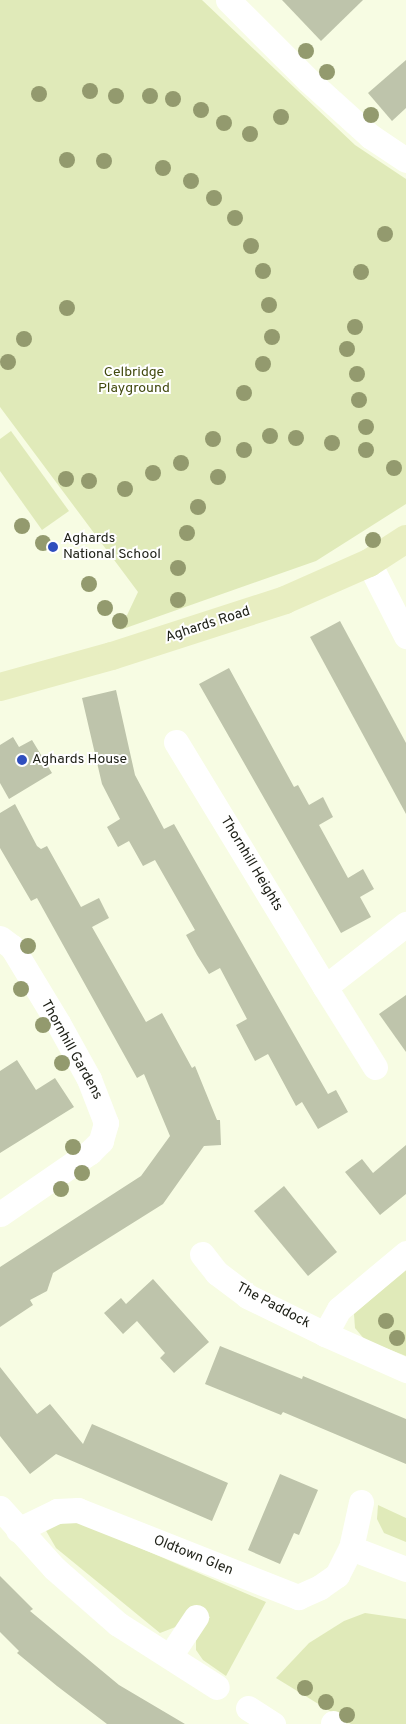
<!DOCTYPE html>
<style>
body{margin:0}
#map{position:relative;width:406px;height:1724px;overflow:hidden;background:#f7fce3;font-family:Overpass,sans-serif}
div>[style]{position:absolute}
.green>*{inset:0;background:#e0eab9}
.building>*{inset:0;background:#bec4ab}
.street>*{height:25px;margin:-12.5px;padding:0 12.5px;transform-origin:12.5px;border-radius:12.5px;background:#fff}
.secondary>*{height:28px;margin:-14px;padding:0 14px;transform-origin:14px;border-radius:14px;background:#e8eec1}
.trees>*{width:16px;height:16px;margin:-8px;border-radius:50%;background:#939a6e}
.dots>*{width:14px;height:14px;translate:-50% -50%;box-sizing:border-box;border:2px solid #fff;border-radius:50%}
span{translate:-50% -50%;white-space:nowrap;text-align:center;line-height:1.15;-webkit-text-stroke:4px #fff;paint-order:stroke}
.park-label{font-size:14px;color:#424a0f}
.poi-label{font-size:14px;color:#202219}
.left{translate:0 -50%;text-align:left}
.street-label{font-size:14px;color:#202219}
</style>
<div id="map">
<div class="green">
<div style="clip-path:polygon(0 0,202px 0,355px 145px,406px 179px,406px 504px,316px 561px,120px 630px,138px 592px,0 407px)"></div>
<div style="clip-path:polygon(11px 431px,69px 511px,42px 530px,0 471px,0 439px)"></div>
<div style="clip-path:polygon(406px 1269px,406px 1356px,365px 1340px,355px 1328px,354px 1314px)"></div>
<div style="clip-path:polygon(378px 1505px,406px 1518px,406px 1542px,384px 1533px,377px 1519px)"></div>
<div style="clip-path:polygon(68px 1517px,266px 1602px,226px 1676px,203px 1660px,196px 1650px,196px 1640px,210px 1617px,191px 1606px,178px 1626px,160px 1633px,56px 1548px,45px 1529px)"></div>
<div style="clip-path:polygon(365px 1613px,406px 1619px,406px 1724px,351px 1724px,276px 1678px,309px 1643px,344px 1621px)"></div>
</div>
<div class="building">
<div style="clip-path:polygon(282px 0,363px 0,321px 41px)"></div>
<div style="clip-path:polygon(406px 60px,406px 108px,392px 121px,368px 93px)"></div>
<div style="clip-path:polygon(340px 621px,406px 743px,406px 814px,310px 637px)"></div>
<div style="clip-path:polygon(229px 668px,294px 787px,298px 785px,309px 805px,323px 797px,333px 817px,319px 825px,348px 878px,363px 869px,374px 889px,360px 897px,371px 917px,341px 933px,199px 684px)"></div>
<div style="clip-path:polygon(116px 690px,135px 775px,164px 829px,174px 824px,328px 1094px,336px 1090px,348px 1112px,318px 1129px,302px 1102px,296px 1106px,268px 1054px,255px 1061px,236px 1025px,247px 1019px,220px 968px,209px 974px,197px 955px,186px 935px,195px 930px,155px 860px,143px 866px,129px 841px,118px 847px,107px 827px,120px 819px,102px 784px,82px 698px)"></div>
<div style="clip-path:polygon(13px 737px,19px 747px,32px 740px,52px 773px,9px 799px,0 783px,0 745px)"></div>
<div style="clip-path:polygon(15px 804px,37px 846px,41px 849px,47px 846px,81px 907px,99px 898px,109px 918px,92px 927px,146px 1022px,162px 1013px,192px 1068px,195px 1066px,217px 1120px,220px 1120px,221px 1145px,204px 1146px,163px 1204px,53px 1273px,47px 1291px,30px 1300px,33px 1305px,0 1327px,0 1267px,141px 1176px,170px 1136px,144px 1074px,137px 1078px,37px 898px,31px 901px,0 848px,0 813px)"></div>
<div style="clip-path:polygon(406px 995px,406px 1052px,379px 1014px)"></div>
<div style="clip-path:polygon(17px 1060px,36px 1090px,55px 1078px,74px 1107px,0 1153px,0 1071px)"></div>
<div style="clip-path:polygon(406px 1145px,406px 1194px,380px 1215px,345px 1172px,362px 1159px,373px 1173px)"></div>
<div style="clip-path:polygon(284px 1186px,337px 1252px,308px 1276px,254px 1211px)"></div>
<div style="clip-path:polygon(153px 1279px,209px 1342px,174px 1373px,160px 1358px,165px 1353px,137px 1321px,123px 1334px,104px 1313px,121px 1298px,126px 1304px)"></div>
<div style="clip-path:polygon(220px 1346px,302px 1379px,303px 1376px,406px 1419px,406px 1464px,283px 1412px,281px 1415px,205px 1384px)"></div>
<div style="clip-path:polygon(0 1367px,37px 1414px,50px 1404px,83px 1444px,92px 1424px,228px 1483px,212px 1521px,56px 1454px,30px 1474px,0 1436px)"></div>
<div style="clip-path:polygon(280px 1474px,318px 1490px,299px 1535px,294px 1533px,280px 1564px,248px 1550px)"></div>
<div style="clip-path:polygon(0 1576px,33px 1609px,30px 1611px,119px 1685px,185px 1724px,107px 1724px,57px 1686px,17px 1653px,19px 1651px,0 1632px)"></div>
</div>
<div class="street">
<div style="left:228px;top:0;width:113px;rotate:45deg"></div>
<div style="left:308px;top:80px;width:84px;rotate:42.1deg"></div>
<div style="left:370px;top:136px;width:43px;rotate:33.7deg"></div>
<div style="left:369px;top:563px;width:82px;rotate:63.1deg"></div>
<div style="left:176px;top:742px;width:287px;rotate:58.7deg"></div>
<div style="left:0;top:938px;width:15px;rotate:37deg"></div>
<div style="left:12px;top:947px;width:89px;rotate:58.8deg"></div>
<div style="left:58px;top:1023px;width:64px;rotate:61deg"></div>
<div style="left:89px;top:1079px;width:47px;rotate:68.9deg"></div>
<div style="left:106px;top:1123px;width:19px;rotate:106deg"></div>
<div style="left:101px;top:1141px;width:16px;rotate:135deg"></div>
<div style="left:90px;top:1152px;width:109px;rotate:145.4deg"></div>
<div style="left:375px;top:1067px;width:94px;rotate:-122deg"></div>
<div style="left:325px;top:987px;width:103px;rotate:-37.9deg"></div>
<div style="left:406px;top:1253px;width:87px;rotate:140.1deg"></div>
<div style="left:339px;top:1309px;width:29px;rotate:119deg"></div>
<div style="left:325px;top:1334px;width:89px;rotate:24deg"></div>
<div style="left:202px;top:1254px;width:24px;rotate:52deg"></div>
<div style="left:217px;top:1273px;width:38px;rotate:37deg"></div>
<div style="left:247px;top:1296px;width:87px;rotate:26deg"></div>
<div style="left:0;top:1508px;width:81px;rotate:48deg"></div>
<div style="left:54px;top:1568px;width:85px;rotate:41.2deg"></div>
<div style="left:118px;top:1624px;width:117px;rotate:32.5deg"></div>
<div style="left:18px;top:1530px;width:43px;rotate:-26deg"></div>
<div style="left:57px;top:1511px;width:21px;rotate:-3deg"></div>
<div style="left:78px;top:1510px;width:237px;rotate:21.6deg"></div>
<div style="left:298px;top:1597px;width:24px;rotate:-24deg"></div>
<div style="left:320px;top:1587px;width:21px;rotate:-35deg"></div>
<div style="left:337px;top:1575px;width:30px;rotate:-63deg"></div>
<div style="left:351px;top:1548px;width:47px;rotate:-77.7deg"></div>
<div style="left:351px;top:1548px;width:59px;rotate:20.9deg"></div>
<div style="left:170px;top:1656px;width:47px;rotate:-56.3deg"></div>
<div style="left:248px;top:1708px;width:30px;rotate:33deg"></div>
<div style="left:333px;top:1724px;width:1px;rotate:-90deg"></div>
</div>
<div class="secondary">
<div style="left:0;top:687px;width:116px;rotate:-15.5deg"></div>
<div style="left:112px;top:656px;width:182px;rotate:-17.9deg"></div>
<div style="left:285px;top:600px;width:92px;rotate:-23.8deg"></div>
<div style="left:369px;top:563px;width:44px;rotate:-33deg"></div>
</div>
<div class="trees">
<div style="left:306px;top:51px"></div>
<div style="left:327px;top:72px"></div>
<div style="left:90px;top:91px"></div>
<div style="left:39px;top:94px"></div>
<div style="left:116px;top:96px"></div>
<div style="left:150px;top:96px"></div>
<div style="left:173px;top:99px"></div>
<div style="left:201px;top:110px"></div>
<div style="left:371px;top:115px"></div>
<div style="left:281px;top:117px"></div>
<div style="left:224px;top:123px"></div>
<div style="left:250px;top:134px"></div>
<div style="left:67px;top:160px"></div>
<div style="left:104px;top:161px"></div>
<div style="left:163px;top:168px"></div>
<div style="left:191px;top:181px"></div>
<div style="left:214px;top:198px"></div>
<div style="left:235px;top:218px"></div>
<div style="left:385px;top:234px"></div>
<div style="left:251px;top:246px"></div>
<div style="left:263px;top:271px"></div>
<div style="left:361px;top:272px"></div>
<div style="left:269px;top:305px"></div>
<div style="left:67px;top:308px"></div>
<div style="left:355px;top:327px"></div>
<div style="left:272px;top:337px"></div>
<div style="left:24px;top:339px"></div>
<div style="left:347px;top:349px"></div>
<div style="left:8px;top:362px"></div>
<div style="left:263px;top:364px"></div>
<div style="left:357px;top:374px"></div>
<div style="left:244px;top:393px"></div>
<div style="left:359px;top:400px"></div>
<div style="left:366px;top:427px"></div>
<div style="left:270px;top:436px"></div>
<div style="left:296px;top:438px"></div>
<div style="left:213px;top:439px"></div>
<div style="left:332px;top:443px"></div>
<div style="left:244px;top:450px"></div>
<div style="left:366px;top:450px"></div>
<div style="left:181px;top:463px"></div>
<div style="left:394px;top:468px"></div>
<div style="left:153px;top:473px"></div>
<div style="left:218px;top:477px"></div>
<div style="left:66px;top:479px"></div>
<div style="left:89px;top:481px"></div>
<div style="left:125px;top:489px"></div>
<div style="left:198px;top:507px"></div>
<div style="left:22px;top:526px"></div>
<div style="left:187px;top:533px"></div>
<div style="left:373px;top:540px"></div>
<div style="left:43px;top:543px"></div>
<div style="left:178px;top:568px"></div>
<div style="left:89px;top:584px"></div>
<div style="left:178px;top:600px"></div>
<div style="left:105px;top:608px"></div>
<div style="left:120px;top:621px"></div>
<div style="left:28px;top:946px"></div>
<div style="left:21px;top:989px"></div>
<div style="left:43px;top:1025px"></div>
<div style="left:62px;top:1063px"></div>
<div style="left:73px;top:1147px"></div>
<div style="left:82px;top:1173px"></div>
<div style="left:61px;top:1189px"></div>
<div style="left:386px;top:1321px"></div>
<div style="left:397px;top:1338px"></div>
<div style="left:305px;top:1688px"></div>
<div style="left:326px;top:1702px"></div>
<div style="left:347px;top:1715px"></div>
</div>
<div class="dots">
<div style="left:53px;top:547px;background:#2f4ebe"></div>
<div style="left:22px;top:760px;background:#2f4ebe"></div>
</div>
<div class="park-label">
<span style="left:134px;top:381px">Celbridge<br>Playground</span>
</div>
<div class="poi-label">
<span class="left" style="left:63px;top:547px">Aghards<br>National School</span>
<span class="left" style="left:32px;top:760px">Aghards House</span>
</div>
<div class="street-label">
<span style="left:208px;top:625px;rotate:-18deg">Aghards Road</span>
<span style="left:251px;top:864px;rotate:59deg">Thornhill Heights</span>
<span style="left:71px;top:1050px;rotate:61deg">Thornhill Gardens</span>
<span style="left:273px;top:1306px;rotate:28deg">The Paddock</span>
<span style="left:193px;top:1556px;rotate:22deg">Oldtown Glen</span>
</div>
</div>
